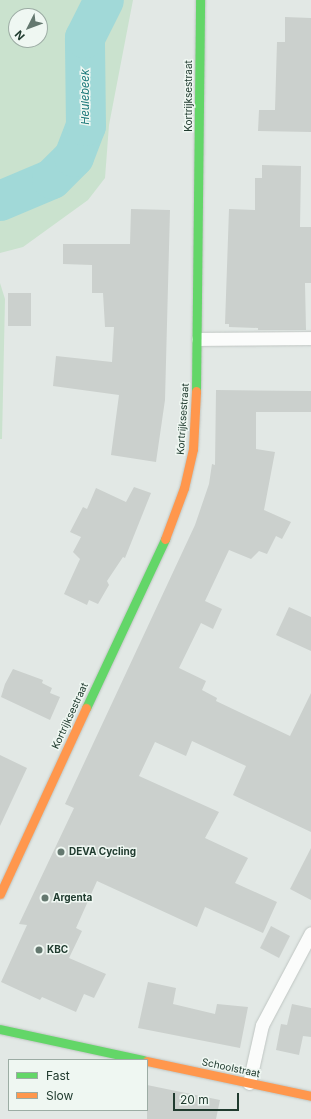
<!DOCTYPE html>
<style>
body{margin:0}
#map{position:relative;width:311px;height:1119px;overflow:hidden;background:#e2e8e5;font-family:Inter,sans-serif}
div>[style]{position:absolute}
.green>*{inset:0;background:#cae2ce}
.river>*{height:40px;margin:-20px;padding:0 20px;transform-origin:20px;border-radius:20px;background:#a1d9d8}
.building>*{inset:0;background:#cbd0cd}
.roads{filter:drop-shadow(0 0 1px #bfc5c2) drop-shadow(0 0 1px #bfc5c2)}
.lane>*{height:13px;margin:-6.5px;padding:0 6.5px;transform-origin:6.5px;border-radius:6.5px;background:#fbfcfb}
.fast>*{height:9px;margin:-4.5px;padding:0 4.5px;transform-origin:4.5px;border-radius:4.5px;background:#63d668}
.slow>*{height:9px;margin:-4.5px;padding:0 4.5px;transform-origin:4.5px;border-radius:4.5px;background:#ff974d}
.dots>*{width:11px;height:11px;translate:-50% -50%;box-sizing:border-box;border:2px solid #eff7f2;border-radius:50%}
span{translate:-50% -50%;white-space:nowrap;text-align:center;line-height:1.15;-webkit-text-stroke:3px #eff7f2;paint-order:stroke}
.street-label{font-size:10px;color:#203b2f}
.poi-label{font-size:10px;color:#203b2f;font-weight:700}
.left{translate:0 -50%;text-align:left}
.water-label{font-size:11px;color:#197778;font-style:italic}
.legend{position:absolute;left:8px;top:1059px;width:140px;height:52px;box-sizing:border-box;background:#eff7f2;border:1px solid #9caca4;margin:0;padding:5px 7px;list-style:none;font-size:12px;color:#203b2f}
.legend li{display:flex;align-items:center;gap:8px;height:20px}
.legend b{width:20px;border:1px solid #9caca4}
.north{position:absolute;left:8px;top:8px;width:40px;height:40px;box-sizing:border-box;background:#eff7f2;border:1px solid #9caca4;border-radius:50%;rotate:228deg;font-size:11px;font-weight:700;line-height:16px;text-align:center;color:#203b2f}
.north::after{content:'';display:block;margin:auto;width:14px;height:18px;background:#64786f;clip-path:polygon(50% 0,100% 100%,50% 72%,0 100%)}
.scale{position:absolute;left:173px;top:1093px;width:66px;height:18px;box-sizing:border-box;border:2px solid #203b2f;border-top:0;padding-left:5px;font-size:12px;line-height:14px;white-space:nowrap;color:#203b2f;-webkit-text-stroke:3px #eff7f2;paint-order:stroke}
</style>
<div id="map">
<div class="green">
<div style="clip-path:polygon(evenodd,0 0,95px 0,81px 35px,82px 100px,79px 139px,68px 156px,55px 168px,21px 189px,0 195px,0 0,16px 16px,40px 16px,40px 40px,16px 40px,16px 16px)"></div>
<div style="clip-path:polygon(112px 0,133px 0,109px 125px,105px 178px,88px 200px,23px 247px,0 253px,0 207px,23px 200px,50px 186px,73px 172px,84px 159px,93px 132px,90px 49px)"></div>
<div style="clip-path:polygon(0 283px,5px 299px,2px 439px,0 439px)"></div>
</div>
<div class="river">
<div style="left:0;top:201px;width:56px;rotate:-22.9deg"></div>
<div style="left:52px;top:179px;width:31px;rotate:-45deg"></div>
<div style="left:74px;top:157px;width:33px;rotate:-69deg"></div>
<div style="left:86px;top:126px;width:88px;rotate:-90.7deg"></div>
<div style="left:85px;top:38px;width:42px;rotate:-63.4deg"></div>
</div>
<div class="building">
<div style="clip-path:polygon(285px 17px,311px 18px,311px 132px,258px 131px,259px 110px,275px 110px,277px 42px,285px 42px)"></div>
<div style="clip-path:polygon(262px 165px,301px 166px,300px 227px,311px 227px,311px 283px,305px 283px,306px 330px,258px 330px,258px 328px,229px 327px,229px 324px,225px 324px,229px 209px,255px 210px,255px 178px,262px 178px)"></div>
<div style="clip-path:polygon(131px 209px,170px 210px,165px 400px,156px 462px,111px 455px,119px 395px,53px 386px,56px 356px,112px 362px,114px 327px,105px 327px,103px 293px,92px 293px,92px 265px,63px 264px,63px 244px,130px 244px)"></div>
<div style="clip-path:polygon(8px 293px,31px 293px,31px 326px,8px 326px)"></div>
<div style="clip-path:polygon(216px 390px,311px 391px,311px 412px,256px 412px,256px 449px,275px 452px,264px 510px,291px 522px,282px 539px,276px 536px,267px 554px,259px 551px,251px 559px,229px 550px,205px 601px,222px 609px,213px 629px,201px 623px,179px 668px,206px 681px,202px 690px,217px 698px,216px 701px,290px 736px,311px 693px,311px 832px,233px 795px,246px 766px,192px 741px,186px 756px,155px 742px,139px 776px,219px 812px,205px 838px,248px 858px,235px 883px,277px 902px,263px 933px,205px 907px,197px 927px,97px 881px,76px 928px,82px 931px,69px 958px,106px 974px,94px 998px,84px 994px,76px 1012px,42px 997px,40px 1000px,1px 982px,27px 925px,19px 924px,74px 808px,65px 804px,195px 525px,209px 484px,212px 464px,215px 465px)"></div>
<div style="clip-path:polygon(134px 487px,151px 493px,125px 558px,123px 557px,107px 581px,109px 585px,98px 604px,89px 600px,87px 605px,64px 594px,80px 559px,73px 552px,81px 537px,70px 532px,83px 507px,87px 509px,96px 488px,126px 502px)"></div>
<div style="clip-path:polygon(289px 607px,311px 617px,311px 651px,276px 635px)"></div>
<div style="clip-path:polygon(13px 669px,43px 680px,42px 683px,52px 688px,50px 693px,60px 697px,50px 720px,1px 697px,5px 684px)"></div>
<div style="clip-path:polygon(0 755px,27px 768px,0 826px)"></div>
<div style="clip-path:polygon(311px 848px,311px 900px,290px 889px)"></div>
<div style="clip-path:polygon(271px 926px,290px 936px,279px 958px,260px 948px)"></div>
<div style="clip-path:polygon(148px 982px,176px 988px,173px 1004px,215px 1014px,217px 1004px,248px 1007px,240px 1048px,138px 1028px)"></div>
<div style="clip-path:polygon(292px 1004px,311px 1008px,311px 1037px,303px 1036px,299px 1055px,276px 1050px,281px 1024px,287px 1025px)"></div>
<div style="clip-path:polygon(147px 1085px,220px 1100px,216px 1119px,147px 1119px)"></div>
</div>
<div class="roads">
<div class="lane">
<div style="left:198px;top:339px;width:113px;rotate:-0.5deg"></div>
<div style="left:249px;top:1083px;width:59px;rotate:-77.4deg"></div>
<div style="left:262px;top:1025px;width:104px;rotate:-62deg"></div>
</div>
<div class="fast">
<div style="left:196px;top:391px;width:391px;rotate:-89.4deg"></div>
<div style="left:86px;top:708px;width:187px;rotate:-64.9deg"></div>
<div style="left:0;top:1029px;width:146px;rotate:12.2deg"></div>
</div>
<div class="slow">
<div style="left:165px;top:539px;width:54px;rotate:-69.6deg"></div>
<div style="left:184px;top:488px;width:40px;rotate:-77deg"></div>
<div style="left:193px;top:449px;width:58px;rotate:-87deg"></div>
<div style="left:0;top:894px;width:205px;rotate:-65.2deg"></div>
<div style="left:147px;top:1061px;width:168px;rotate:12deg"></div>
</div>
</div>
<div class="dots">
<div style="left:61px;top:852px;background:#64786f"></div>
<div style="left:45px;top:898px;background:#64786f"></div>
<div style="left:39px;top:950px;background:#64786f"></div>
</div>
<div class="street-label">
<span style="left:189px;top:96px;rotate:-90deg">Kortrijksestraat</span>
<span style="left:183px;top:419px;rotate:-86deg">Kortrijksestraat</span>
<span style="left:70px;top:716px;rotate:-65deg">Kortrijksestraat</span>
<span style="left:231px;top:1068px;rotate:12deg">Schoolstraat</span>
</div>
<div class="poi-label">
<span class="left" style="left:69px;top:852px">DEVA Cycling</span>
<span class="left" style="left:53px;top:898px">Argenta</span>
<span class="left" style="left:47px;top:950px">KBC</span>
</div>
<div class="water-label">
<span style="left:85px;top:97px;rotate:-90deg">Heulebeek</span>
</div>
<ul class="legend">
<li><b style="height:5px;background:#63d668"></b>Fast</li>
<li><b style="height:5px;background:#ff974d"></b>Slow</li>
</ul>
<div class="north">N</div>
<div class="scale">20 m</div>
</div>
